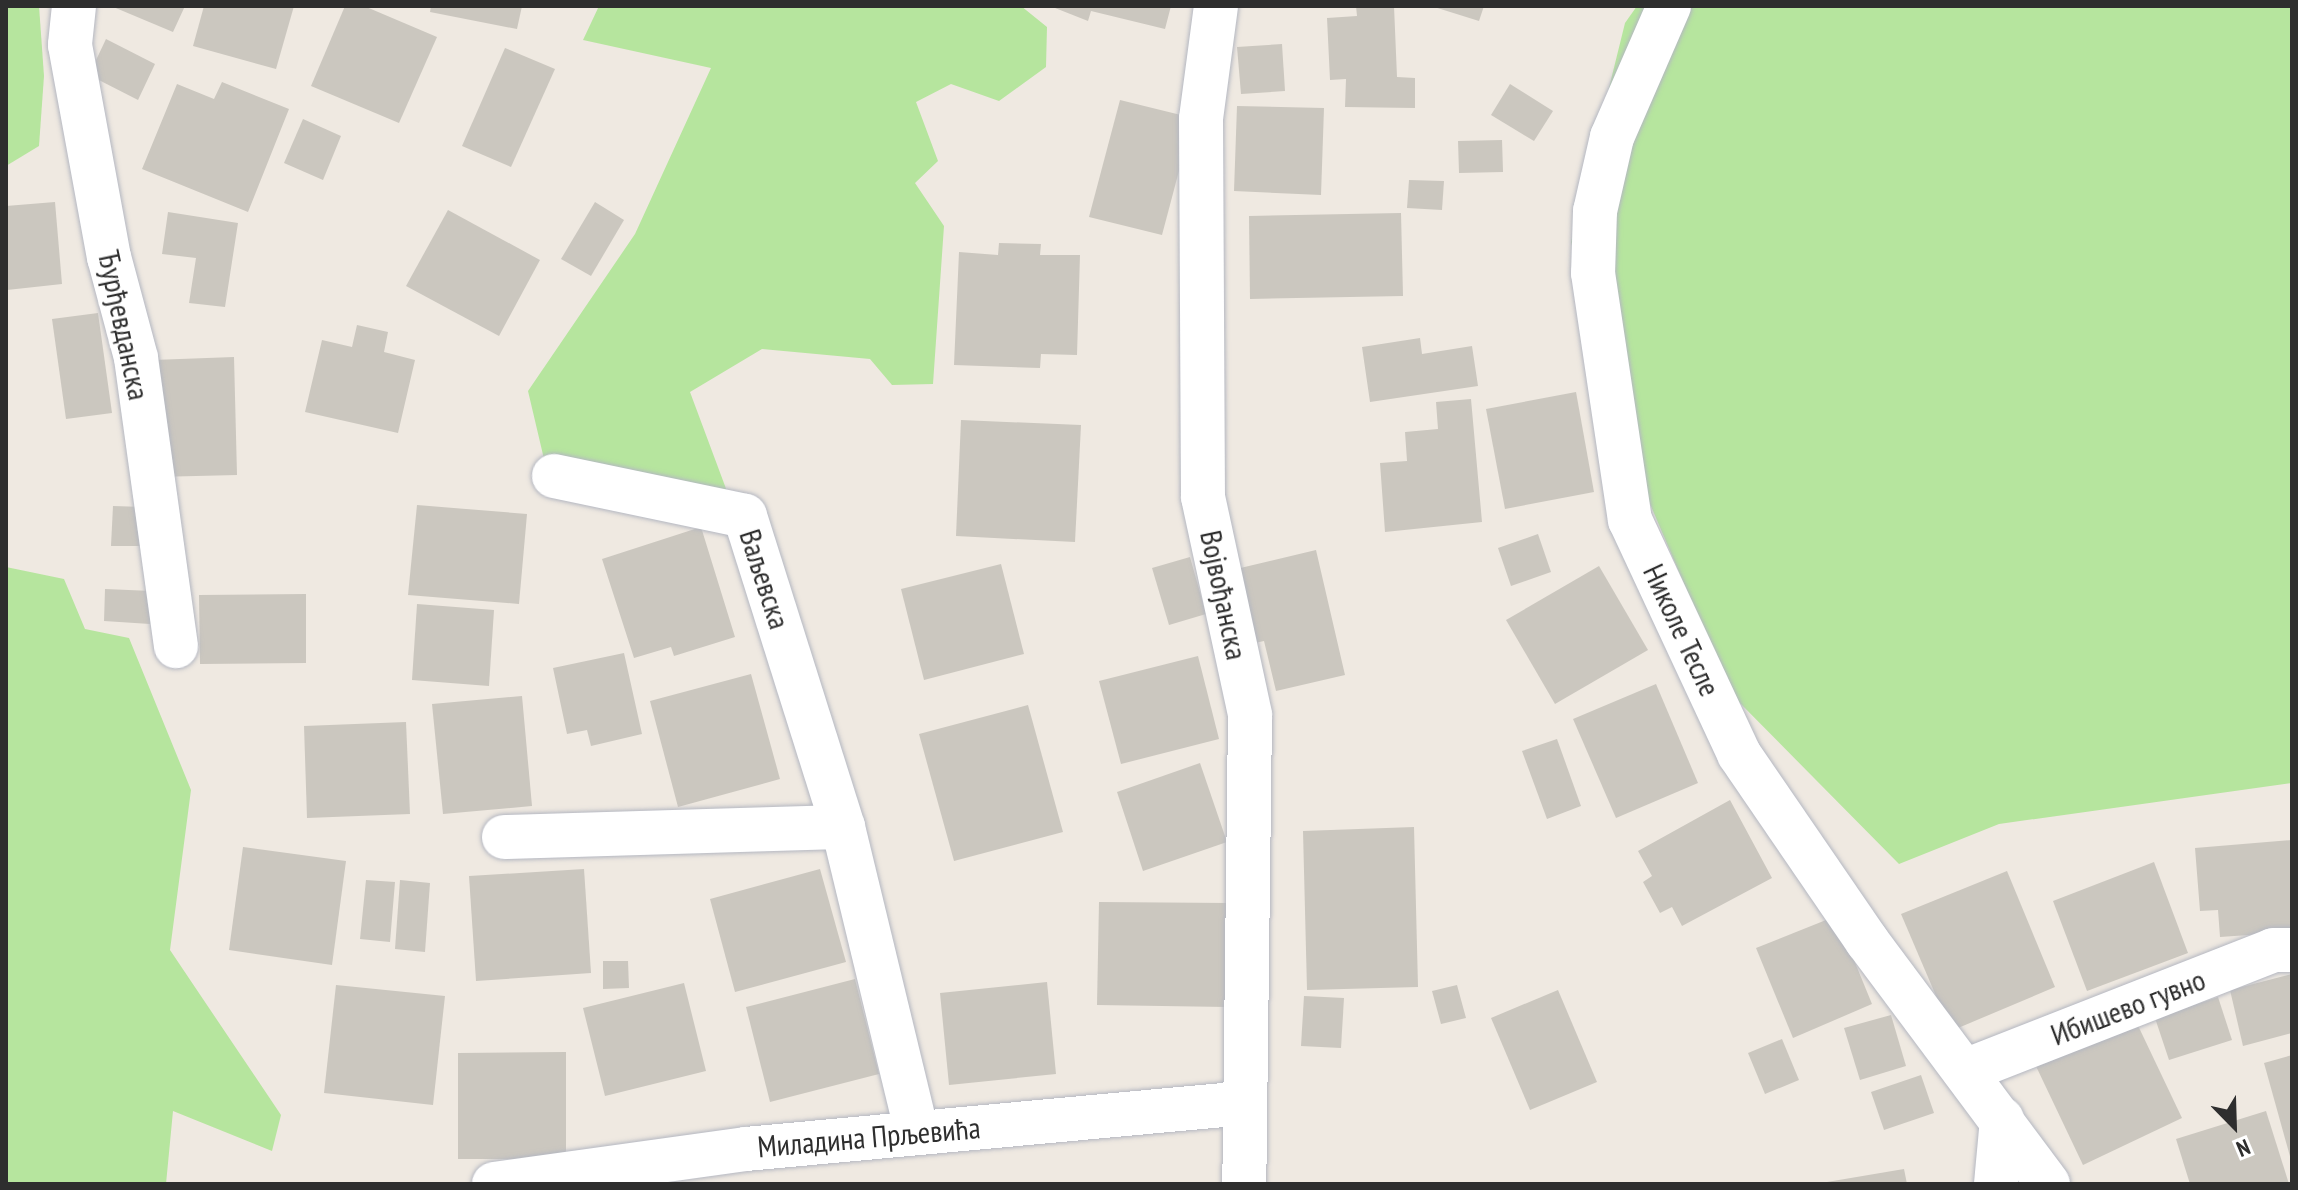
<!DOCTYPE html>
<meta charset="utf-8">
<style>
body{margin:0}
#map{position:relative;width:2298px;height:1190px;overflow:hidden;background:#efe9e1;font-family:"PT Sans Narrow",sans-serif}
div>[style]{position:absolute}
.green>*{inset:0;background:#b6e59e}
.building>*{inset:0;background:#cbc7bf}
.roads{filter:drop-shadow(0 0 2px #b4b7c1) drop-shadow(0 0 2px #b4b7c1)}
.street>*{height:44px;margin:-22px;padding:0 22px;transform-origin:22px;border-radius:22px;background:#fff}
.secondary>*{height:44px;margin:-22px;padding:0 22px;transform-origin:22px;border-radius:22px;background:#fff}
span{translate:-50% -50%;white-space:nowrap;text-align:center;line-height:1.15;-webkit-text-stroke:7px #fff;paint-order:stroke}
.street-label{font-size:30px;color:#2e2e2e}
.frame{position:absolute;inset:0;border:8px solid #2e2e2e;pointer-events:none}
.north{position:absolute;left:2194px;top:1086px;width:80px;height:80px;-webkit-text-stroke:6px #fff;paint-order:stroke;rotate:157deg;font-size:22px;font-weight:700;line-height:32px;text-align:center;color:#2e2e2e}
.north::after{content:'';display:block;margin:auto;width:28px;height:36px;background:#2e2e2e;clip-path:polygon(50% 0,100% 100%,50% 72%,0 100%)}
</style>
<div id="map">
<div class="green">
<div style="clip-path:polygon(6px 6px,39px 6px,44px 76px,39px 146px,6px 166px)"></div>
<div style="clip-path:polygon(599px 6px,1021px 6px,1047px 27px,1046px 67px,999px 101px,951px 84px,916px 102px,938px 161px,915px 183px,944px 226px,933px 384px,892px 385px,870px 359px,762px 349px,690px 392px,728px 494px,544px 459px,528px 391px,635px 234px,711px 68px,583px 40px)"></div>
<div style="clip-path:polygon(1637px 6px,2292px 6px,2292px 783px,1999px 824px,1899px 864px,1731px 694px,1633px 464px,1571px 242px,1625px 23px)"></div>
<div style="clip-path:polygon(6px 567px,64px 579px,85px 629px,129px 638px,191px 790px,170px 950px,281px 1115px,272px 1151px,173px 1111px,166px 1184px,6px 1184px)"></div>
</div>
<div class="building">
<div style="clip-path:polygon(111px 6px,185px 6px,173px 32px)"></div>
<div style="clip-path:polygon(204px 6px,294px 6px,276px 69px,193px 46px)"></div>
<div style="clip-path:polygon(345px 6px,364px 6px,437px 37px,399px 123px,311px 86px)"></div>
<div style="clip-path:polygon(431px 6px,522px 6px,517px 29px,430px 12px)"></div>
<div style="clip-path:polygon(1050px 6px,1171px 6px,1165px 29px,1091px 11px,1088px 21px)"></div>
<div style="clip-path:polygon(1356px 6px,1394px 6px,1397px 77px,1415px 78px,1415px 108px,1345px 107px,1346px 79px,1330px 80px,1327px 18px,1357px 16px)"></div>
<div style="clip-path:polygon(1431px 6px,1484px 6px,1479px 21px)"></div>
<div style="clip-path:polygon(106px 39px,155px 64px,138px 100px,89px 75px)"></div>
<div style="clip-path:polygon(1282px 44px,1285px 91px,1241px 94px,1237px 47px)"></div>
<div style="clip-path:polygon(505px 48px,555px 69px,511px 167px,462px 146px)"></div>
<div style="clip-path:polygon(222px 82px,289px 109px,248px 212px,142px 169px,177px 84px,214px 99px)"></div>
<div style="clip-path:polygon(1510px 84px,1553px 111px,1534px 141px,1491px 115px)"></div>
<div style="clip-path:polygon(1120px 100px,1193px 118px,1162px 235px,1089px 217px)"></div>
<div style="clip-path:polygon(1237px 106px,1324px 108px,1321px 195px,1234px 191px)"></div>
<div style="clip-path:polygon(303px 119px,341px 136px,323px 180px,284px 163px)"></div>
<div style="clip-path:polygon(1502px 140px,1503px 172px,1459px 173px,1458px 141px)"></div>
<div style="clip-path:polygon(1409px 180px,1444px 181px,1442px 210px,1407px 208px)"></div>
<div style="clip-path:polygon(55px 202px,62px 284px,7px 290px,6px 206px)"></div>
<div style="clip-path:polygon(595px 202px,624px 220px,591px 276px,561px 259px)"></div>
<div style="clip-path:polygon(448px 210px,540px 260px,499px 336px,406px 286px)"></div>
<div style="clip-path:polygon(168px 212px,238px 223px,225px 307px,189px 303px,196px 258px,162px 254px)"></div>
<div style="clip-path:polygon(1401px 213px,1403px 296px,1250px 299px,1249px 216px)"></div>
<div style="clip-path:polygon(999px 243px,1041px 244px,1040px 255px,1080px 255px,1077px 355px,1041px 354px,1040px 368px,954px 365px,959px 252px,998px 255px)"></div>
<div style="clip-path:polygon(98px 313px,112px 413px,66px 419px,52px 319px)"></div>
<div style="clip-path:polygon(357px 325px,388px 332px,384px 352px,415px 360px,398px 433px,305px 412px,322px 340px,352px 347px)"></div>
<div style="clip-path:polygon(1420px 338px,1422px 354px,1472px 346px,1478px 386px,1370px 402px,1362px 347px)"></div>
<div style="clip-path:polygon(234px 357px,237px 475px,155px 477px,153px 360px)"></div>
<div style="clip-path:polygon(1576px 392px,1594px 492px,1505px 509px,1486px 409px)"></div>
<div style="clip-path:polygon(1471px 399px,1482px 522px,1385px 532px,1380px 463px,1407px 461px,1405px 432px,1438px 429px,1436px 402px)"></div>
<div style="clip-path:polygon(961px 420px,1081px 425px,1075px 542px,956px 536px)"></div>
<div style="clip-path:polygon(417px 505px,527px 514px,519px 604px,408px 595px)"></div>
<div style="clip-path:polygon(113px 506px,144px 507px,142px 546px,111px 546px)"></div>
<div style="clip-path:polygon(701px 527px,735px 637px,674px 656px,671px 647px,634px 658px,602px 559px)"></div>
<div style="clip-path:polygon(1538px 534px,1551px 572px,1511px 586px,1498px 548px)"></div>
<div style="clip-path:polygon(1316px 550px,1345px 675px,1276px 691px,1264px 641px,1250px 644px,1232px 570px)"></div>
<div style="clip-path:polygon(1190px 557px,1206px 614px,1169px 625px,1152px 568px)"></div>
<div style="clip-path:polygon(1001px 564px,1024px 654px,924px 680px,901px 589px)"></div>
<div style="clip-path:polygon(1599px 566px,1648px 650px,1555px 704px,1506px 620px)"></div>
<div style="clip-path:polygon(105px 589px,152px 591px,150px 624px,104px 621px)"></div>
<div style="clip-path:polygon(306px 594px,306px 663px,200px 664px,199px 595px)"></div>
<div style="clip-path:polygon(417px 604px,494px 610px,489px 686px,412px 680px)"></div>
<div style="clip-path:polygon(624px 653px,642px 734px,591px 746px,587px 730px,567px 734px,553px 668px)"></div>
<div style="clip-path:polygon(1198px 656px,1219px 739px,1121px 764px,1099px 681px)"></div>
<div style="clip-path:polygon(751px 674px,780px 779px,678px 807px,650px 701px)"></div>
<div style="clip-path:polygon(1656px 684px,1698px 783px,1616px 818px,1573px 719px)"></div>
<div style="clip-path:polygon(522px 696px,532px 806px,443px 814px,432px 704px)"></div>
<div style="clip-path:polygon(1028px 705px,1063px 832px,954px 861px,919px 734px)"></div>
<div style="clip-path:polygon(406px 722px,410px 814px,307px 818px,304px 726px)"></div>
<div style="clip-path:polygon(1557px 739px,1581px 806px,1547px 819px,1522px 751px)"></div>
<div style="clip-path:polygon(1200px 763px,1227px 842px,1143px 871px,1117px 792px)"></div>
<div style="clip-path:polygon(1730px 800px,1772px 878px,1682px 926px,1672px 907px,1660px 913px,1643px 882px,1652px 876px,1638px 851px)"></div>
<div style="clip-path:polygon(1414px 827px,1418px 987px,1307px 990px,1303px 831px)"></div>
<div style="clip-path:polygon(2292px 840px,2292px 932px,2220px 937px,2218px 910px,2200px 911px,2195px 848px)"></div>
<div style="clip-path:polygon(243px 847px,346px 861px,332px 965px,229px 950px)"></div>
<div style="clip-path:polygon(2154px 862px,2188px 953px,2087px 991px,2053px 901px)"></div>
<div style="clip-path:polygon(584px 869px,591px 973px,476px 981px,469px 876px)"></div>
<div style="clip-path:polygon(820px 869px,846px 962px,735px 992px,710px 899px)"></div>
<div style="clip-path:polygon(2007px 871px,2055px 987px,1951px 1031px,1901px 914px)"></div>
<div style="clip-path:polygon(366px 880px,395px 882px,390px 942px,360px 939px)"></div>
<div style="clip-path:polygon(400px 880px,430px 883px,425px 952px,395px 949px)"></div>
<div style="clip-path:polygon(1099px 902px,1229px 903px,1227px 1007px,1097px 1005px)"></div>
<div style="clip-path:polygon(1836px 916px,1872px 1004px,1793px 1038px,1756px 948px)"></div>
<div style="clip-path:polygon(603px 961px,628px 961px,629px 988px,603px 989px)"></div>
<div style="clip-path:polygon(2292px 974px,2292px 1033px,2243px 1046px,2230px 990px)"></div>
<div style="clip-path:polygon(855px 979px,879px 1074px,770px 1102px,746px 1007px)"></div>
<div style="clip-path:polygon(1047px 982px,1056px 1074px,949px 1085px,940px 993px)"></div>
<div style="clip-path:polygon(684px 983px,706px 1071px,605px 1096px,583px 1008px)"></div>
<div style="clip-path:polygon(336px 985px,445px 996px,433px 1105px,324px 1093px)"></div>
<div style="clip-path:polygon(1457px 985px,1466px 1018px,1441px 1024px,1432px 991px)"></div>
<div style="clip-path:polygon(1558px 990px,1597px 1082px,1530px 1110px,1491px 1018px)"></div>
<div style="clip-path:polygon(1304px 996px,1344px 998px,1341px 1048px,1301px 1046px)"></div>
<div style="clip-path:polygon(2218px 997px,2232px 1040px,2169px 1060px,2155px 1018px)"></div>
<div style="clip-path:polygon(1891px 1015px,1906px 1066px,1860px 1080px,1844px 1028px)"></div>
<div style="clip-path:polygon(2133px 1015px,2182px 1118px,2083px 1165px,2034px 1062px)"></div>
<div style="clip-path:polygon(1782px 1039px,1799px 1080px,1765px 1094px,1748px 1053px)"></div>
<div style="clip-path:polygon(566px 1052px,566px 1159px,458px 1159px,458px 1053px)"></div>
<div style="clip-path:polygon(2292px 1055px,2292px 1160px,2291px 1160px,2264px 1063px)"></div>
<div style="clip-path:polygon(1921px 1075px,1934px 1113px,1884px 1130px,1871px 1092px)"></div>
<div style="clip-path:polygon(2266px 1111px,2289px 1184px,2190px 1184px,2176px 1139px)"></div>
<div style="clip-path:polygon(1904px 1169px,1907px 1184px,1827px 1184px,1827px 1182px)"></div>
</div>
<div class="roads">
<div class="street">
<div style="left:74px;top:6px;width:39px;rotate:96deg"></div>
<div style="left:70px;top:45px;width:216px;rotate:79.6deg"></div>
<div style="left:109px;top:257px;width:105px;rotate:75deg"></div>
<div style="left:136px;top:358px;width:291px;rotate:82.1deg"></div>
<div style="left:1216px;top:6px;width:114px;rotate:97.6deg"></div>
<div style="left:1201px;top:119px;width:378px;rotate:89.7deg"></div>
<div style="left:1203px;top:497px;width:223px;rotate:77.8deg"></div>
<div style="left:1250px;top:715px;width:469px;rotate:90.7deg"></div>
<div style="left:554px;top:476px;width:195px;rotate:11.8deg"></div>
<div style="left:745px;top:516px;width:326px;rotate:72.5deg"></div>
<div style="left:843px;top:827px;width:314px;rotate:76.4deg"></div>
<div style="left:504px;top:837px;width:339px;rotate:-1.7deg"></div>
<div style="left:1965px;top:1071px;width:331px;rotate:-21.4deg"></div>
<div style="left:2273px;top:950px;width:19px"></div>
<div style="left:494px;top:1184px;width:254px;rotate:-7.9deg"></div>
<div style="left:746px;top:1149px;width:501px;rotate:-5.27deg"></div>
<div style="left:1996px;top:1184px;width:65px;rotate:-84.7deg"></div>
</div>
<div class="secondary">
<div style="left:1669px;top:6px;width:143px;rotate:113.5deg"></div>
<div style="left:1612px;top:137px;width:76px;rotate:102.9deg"></div>
<div style="left:1595px;top:211px;width:62px;rotate:91.8deg"></div>
<div style="left:1593px;top:273px;width:250px;rotate:81.5deg"></div>
<div style="left:1630px;top:520px;width:258px;rotate:65deg"></div>
<div style="left:1739px;top:754px;width:227px;rotate:55.6deg"></div>
<div style="left:1867px;top:941px;width:303px;rotate:53.3deg"></div>
</div>
</div>
<div class="street-label">
<span style="left:124px;top:325px;rotate:78deg">Ђурђевданска</span>
<span style="left:765px;top:579px;rotate:72deg">Ваљевска</span>
<span style="left:1224px;top:595px;rotate:78deg">Војвођанска</span>
<span style="left:1682px;top:630px;rotate:65deg">Николе Тесле</span>
<span style="left:2128px;top:1007px;rotate:-21deg">Ибишево гувно</span>
<span style="left:869px;top:1137px;rotate:-5deg">Миладина Прљевића</span>
</div>
<div class="frame"></div>
<div class="north">N</div>
</div>
